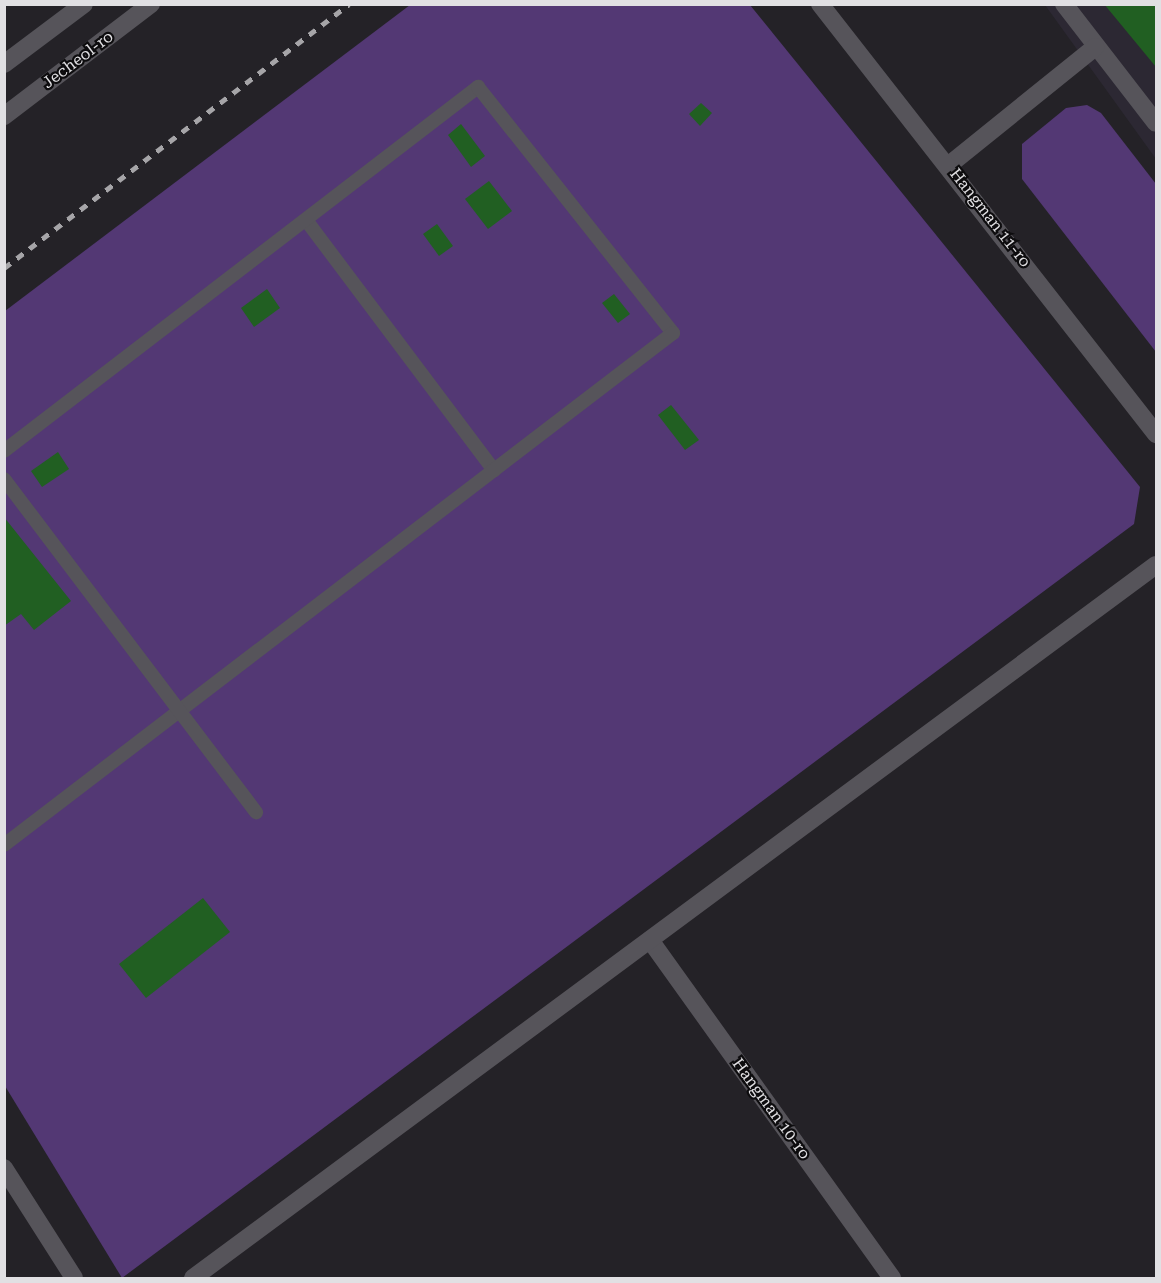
<!DOCTYPE html>
<style>
body{margin:0}
#map{position:relative;width:1161px;height:1283px;overflow:hidden;background:#242227;font-family:"Roboto Serif",serif}
div>[style]{position:absolute}
.built>*{inset:0;background:#2c2833}
.green>*{inset:0;background:#533874}
.building>*{inset:0;background:#215f22}
.lane>*{height:14px;margin:-7px;padding:0 7px;transform-origin:7px;border-radius:7px;background:#56545a}
.street>*{height:18px;margin:-9px;padding:0 9px;transform-origin:9px;border-radius:9px;background:#56545a}
.secondary>*{height:18px;margin:-9px;padding:0 9px;transform-origin:9px;border-radius:9px;background:#56545a}
.rail>*{height:4.5px;margin-top:-2.25px;transform-origin:0;background:repeating-linear-gradient(90deg,#a6a5a8 0 8px,transparent 0 16px)}
span{translate:-50% -50%;white-space:nowrap;text-align:center;line-height:1.15;-webkit-text-stroke:4.5px #0d0c0e;paint-order:stroke}
.street-label{font-size:16px;color:#e1e0e3}
.frame{position:absolute;inset:0;border:6px solid #e1e0e3;pointer-events:none}
</style>
<div id="map">
<div class="built">
<div style="clip-path:polygon(1045px 5px,1156px 5px,1156px 159px)"></div>
</div>
<div class="green">
<div style="clip-path:polygon(410px 5px,750px 5px,1140px 487px,1134px 524px,122px 1278px,5px 1086px,5px 311px)"></div>
<div style="clip-path:polygon(1087px 105px,1101px 113px,1156px 184px,1156px 352px,1022px 179px,1022px 144px,1066px 108px)"></div>
</div>
<div class="building">
<div style="clip-path:polygon(1104px 4px,1156px 4px,1156px 67px)"></div>
<div style="clip-path:polygon(701px 103px,712px 113px,700px 126px,689px 114px)"></div>
<div style="clip-path:polygon(461px 124px,485px 156px,471px 167px,448px 135px)"></div>
<div style="clip-path:polygon(489px 181px,512px 211px,488px 229px,465px 199px)"></div>
<div style="clip-path:polygon(437px 224px,453px 246px,439px 256px,423px 234px)"></div>
<div style="clip-path:polygon(267px 289px,280px 308px,254px 327px,241px 308px)"></div>
<div style="clip-path:polygon(614px 294px,630px 314px,618px 323px,602px 303px)"></div>
<div style="clip-path:polygon(671px 405px,699px 440px,685px 450px,658px 415px)"></div>
<div style="clip-path:polygon(58px 452px,69px 469px,42px 487px,31px 471px)"></div>
<div style="clip-path:polygon(4px 517px,71px 601px,34px 630px,21px 614px,4px 626px)"></div>
<div style="clip-path:polygon(203px 898px,230px 932px,146px 998px,119px 964px)"></div>
</div>
<div class="lane">
<div style="left:306px;top:220px;width:313px;rotate:53.1deg"></div>
<div style="left:4px;top:451px;width:598px;rotate:-37.52deg"></div>
<div style="left:478px;top:87px;width:314px;rotate:51.6deg"></div>
<div style="left:673px;top:333px;width:842px;rotate:142.57deg"></div>
<div style="left:4px;top:479px;width:418px;rotate:52.9deg"></div>
</div>
<div class="street">
<div style="left:1064px;top:4px;width:150px;rotate:52.3deg"></div>
<div style="left:949px;top:165px;width:188px;rotate:-38.9deg"></div>
</div>
<div class="secondary">
<div style="left:820px;top:4px;width:546px;rotate:52deg"></div>
<div style="left:4px;top:64px;width:100px;rotate:-36.9deg"></div>
<div style="left:4px;top:116px;width:185px;rotate:-37.3deg"></div>
<div style="left:650px;top:940px;width:416px;rotate:54.4deg"></div>
<div style="left:4px;top:1168px;width:130px;rotate:57.5deg"></div>
<div style="left:193px;top:1278px;width:1198px;rotate:-36.52deg"></div>
</div>
<div class="rail">
<div style="left:4px;top:268px;width:434px;rotate:-37.4deg"></div>
</div>
<div class="street-label">
<span style="left:78px;top:60px;rotate:-37deg">Jecheol-ro</span>
<span style="left:990px;top:218px;rotate:52deg">Hangman 11-ro</span>
<span style="left:771px;top:1109px;rotate:54deg">Hangman 10-ro</span>
</div>
<div class="frame"></div>
</div>
